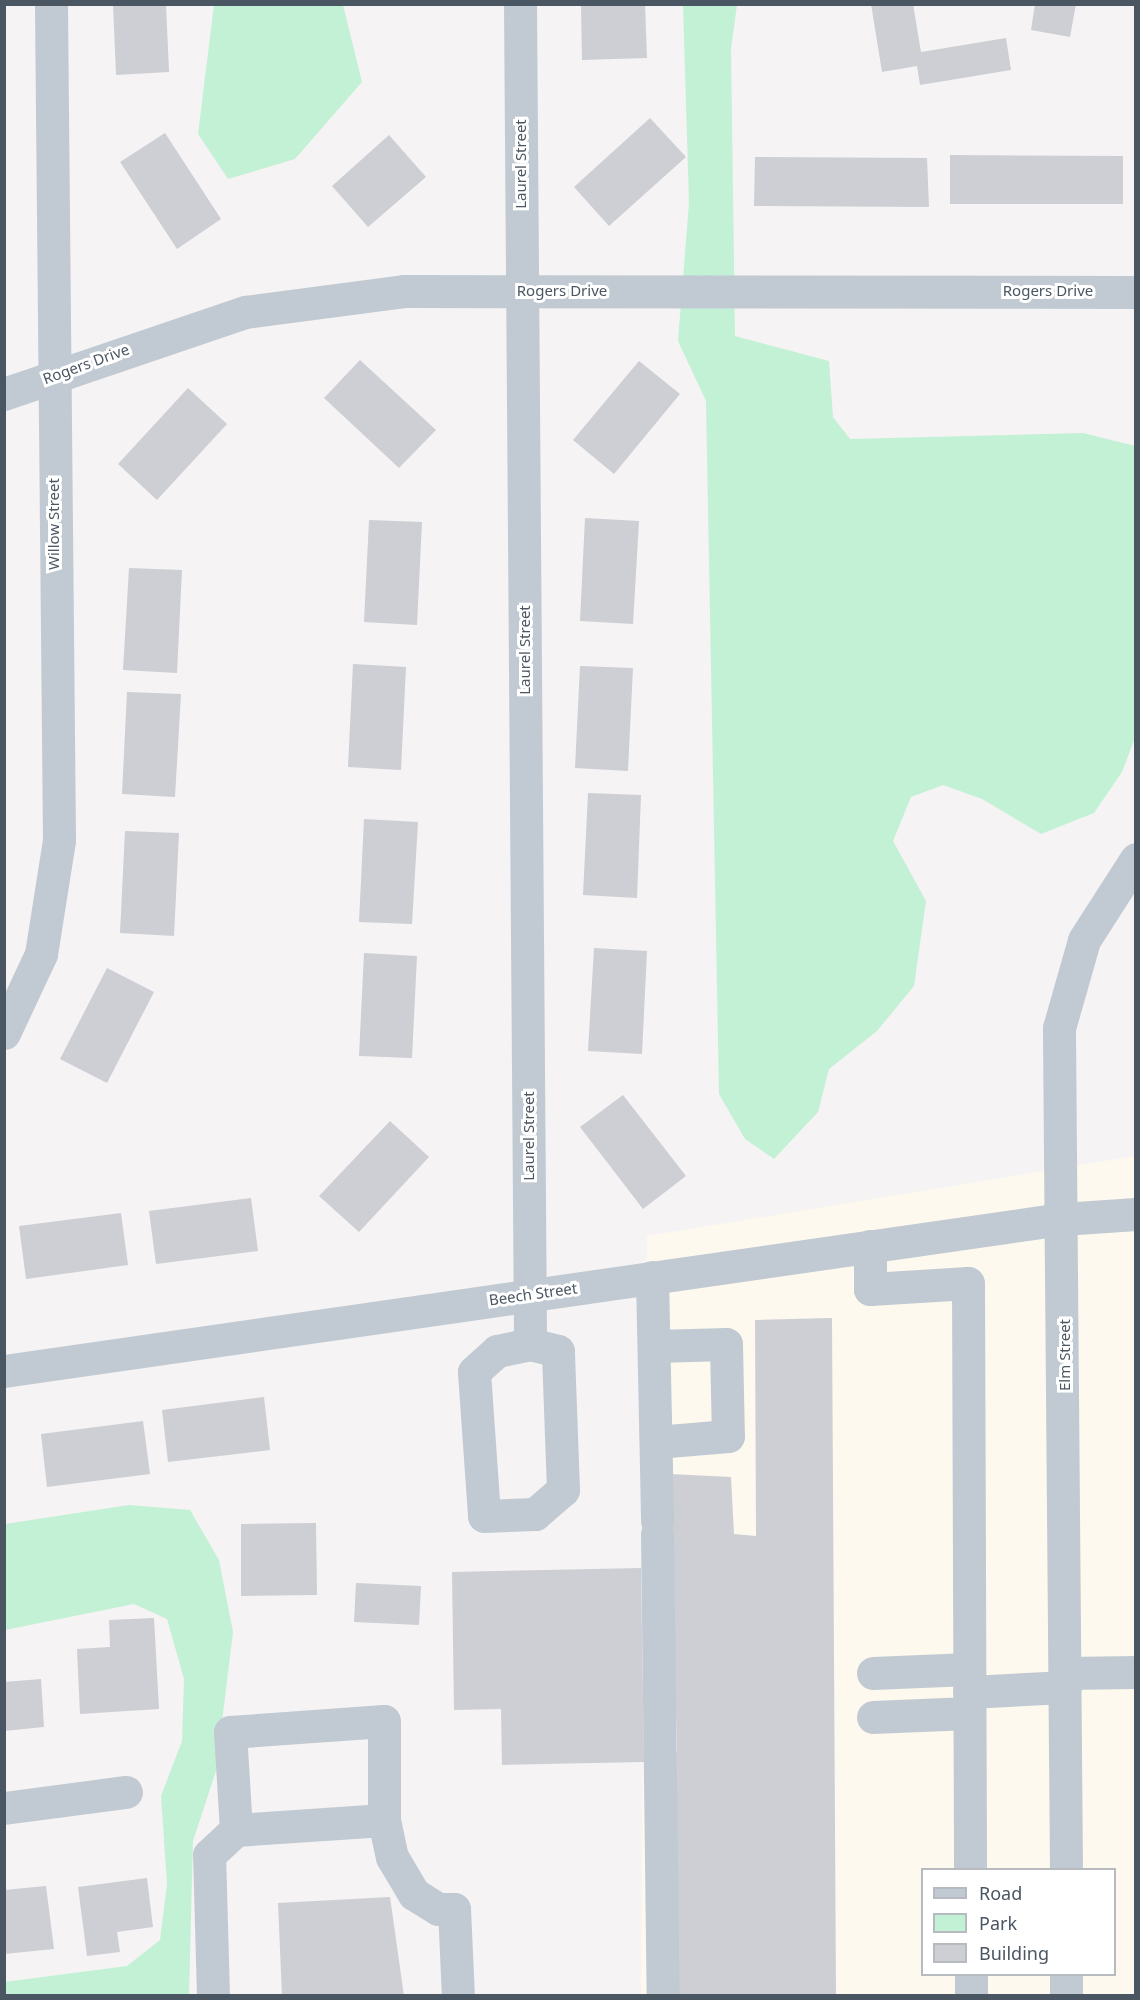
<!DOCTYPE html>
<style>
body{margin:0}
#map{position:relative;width:1140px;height:2000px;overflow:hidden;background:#f5f3f3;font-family:"Noto Sans",sans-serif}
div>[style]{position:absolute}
.commercial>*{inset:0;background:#fdf9ef}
.green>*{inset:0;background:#c3f1d5}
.building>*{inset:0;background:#cdcfd5}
.minor>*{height:33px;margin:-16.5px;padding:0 16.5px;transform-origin:16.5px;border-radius:16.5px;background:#c1cad2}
span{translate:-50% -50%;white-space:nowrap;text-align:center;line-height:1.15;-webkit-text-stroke:6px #fff;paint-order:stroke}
.street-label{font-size:15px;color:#4a5661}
.frame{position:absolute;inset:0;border:6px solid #4a5661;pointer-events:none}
.legend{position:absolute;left:921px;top:1868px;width:195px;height:108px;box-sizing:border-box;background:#fff;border:2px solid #b7bbc0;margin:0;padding:8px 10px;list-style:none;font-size:18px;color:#4a5661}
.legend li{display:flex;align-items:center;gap:12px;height:30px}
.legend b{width:30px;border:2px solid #b7bbc0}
</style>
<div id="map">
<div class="commercial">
<div style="clip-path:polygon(evenodd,1135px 1156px,1135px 1995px,641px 1996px,647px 1236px,1135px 1156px,922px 1870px,1114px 1870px,1114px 1974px,922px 1974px,922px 1870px)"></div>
</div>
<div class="green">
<div style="clip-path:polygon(214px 5px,343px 5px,362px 82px,295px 159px,228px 179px,198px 134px)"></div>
<div style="clip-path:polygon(683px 5px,737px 5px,731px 49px,735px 336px,829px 361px,833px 417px,850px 439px,1083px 433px,1135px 446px,1136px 735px,1122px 772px,1094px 813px,1041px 834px,982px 799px,943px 785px,911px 797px,893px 841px,926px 901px,914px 986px,877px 1031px,829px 1069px,818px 1112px,774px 1159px,745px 1139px,719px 1094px,706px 401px,678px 341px,689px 203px)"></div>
<div style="clip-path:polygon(129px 1505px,190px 1510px,219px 1560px,233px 1632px,216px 1771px,193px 1841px,189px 1995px,5px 1995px,4px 1982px,127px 1966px,160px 1940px,167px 1884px,161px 1796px,182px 1741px,184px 1679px,167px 1619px,134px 1604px,5px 1630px,5px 1524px)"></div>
</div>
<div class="building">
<div style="clip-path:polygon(113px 4px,166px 4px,169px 72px,116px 75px)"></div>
<div style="clip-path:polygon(581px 4px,645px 4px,647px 58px,582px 60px)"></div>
<div style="clip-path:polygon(871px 4px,913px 4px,921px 52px,1006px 38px,1011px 70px,920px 85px,917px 66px,882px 72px)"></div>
<div style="clip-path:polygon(1035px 4px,1076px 4px,1070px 37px,1031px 30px)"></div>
<div style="clip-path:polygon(650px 118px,686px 157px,609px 226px,574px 187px)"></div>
<div style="clip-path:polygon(165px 133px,221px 219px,177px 249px,120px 162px)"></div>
<div style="clip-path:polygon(389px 135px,426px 177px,368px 227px,332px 186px)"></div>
<div style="clip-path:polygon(950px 155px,1123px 156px,1123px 204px,950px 204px)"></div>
<div style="clip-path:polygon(755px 157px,927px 158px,929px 207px,754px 206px)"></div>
<div style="clip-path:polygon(360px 360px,436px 430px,399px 468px,324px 398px)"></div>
<div style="clip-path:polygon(639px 361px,680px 394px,614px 474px,573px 440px)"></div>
<div style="clip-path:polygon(188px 388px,227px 424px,157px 500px,118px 464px)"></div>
<div style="clip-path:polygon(585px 518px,639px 521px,633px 624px,580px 621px)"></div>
<div style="clip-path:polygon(369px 520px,422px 522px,417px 625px,364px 622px)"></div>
<div style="clip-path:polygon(129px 568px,182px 570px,177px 673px,123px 670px)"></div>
<div style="clip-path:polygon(353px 664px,406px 667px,401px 770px,348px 767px)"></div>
<div style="clip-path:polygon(580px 666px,633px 668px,628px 771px,575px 768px)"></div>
<div style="clip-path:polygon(127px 692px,181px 694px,175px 797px,122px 794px)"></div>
<div style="clip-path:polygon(588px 793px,641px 795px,637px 898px,583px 895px)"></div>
<div style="clip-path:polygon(364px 819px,418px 822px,412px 924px,359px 922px)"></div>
<div style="clip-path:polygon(125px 831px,179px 833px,174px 936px,120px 933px)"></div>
<div style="clip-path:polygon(594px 948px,647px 951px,642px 1054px,588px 1051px)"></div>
<div style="clip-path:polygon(364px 953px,417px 956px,412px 1058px,359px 1056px)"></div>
<div style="clip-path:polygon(107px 968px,154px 992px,107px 1083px,60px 1059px)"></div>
<div style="clip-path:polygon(623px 1095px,686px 1176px,643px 1209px,580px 1127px)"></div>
<div style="clip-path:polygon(390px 1121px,429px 1157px,359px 1232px,319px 1196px)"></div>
<div style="clip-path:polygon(251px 1198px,258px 1251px,156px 1264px,149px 1211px)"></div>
<div style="clip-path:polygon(121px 1213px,128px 1265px,26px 1279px,19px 1226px)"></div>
<div style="clip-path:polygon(832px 1318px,836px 1996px,676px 1996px,666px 1753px,677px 1752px,670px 1474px,731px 1477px,734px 1534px,756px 1536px,755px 1320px)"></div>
<div style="clip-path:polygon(264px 1397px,270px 1450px,168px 1462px,162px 1410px)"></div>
<div style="clip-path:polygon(143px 1421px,150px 1474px,47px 1487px,41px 1434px)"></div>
<div style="clip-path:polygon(316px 1523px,317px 1595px,241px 1596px,241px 1524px)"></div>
<div style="clip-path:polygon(641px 1568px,644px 1762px,502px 1765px,501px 1709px,454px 1710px,452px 1572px)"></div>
<div style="clip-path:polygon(356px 1583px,421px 1586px,419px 1625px,354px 1622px)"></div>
<div style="clip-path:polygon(154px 1618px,159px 1709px,80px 1714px,77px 1649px,110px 1647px,109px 1620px)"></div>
<div style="clip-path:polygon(41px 1679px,44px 1727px,4px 1731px,4px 1682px)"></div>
<div style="clip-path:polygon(147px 1878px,153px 1927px,117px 1932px,120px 1952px,87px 1956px,78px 1887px)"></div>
<div style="clip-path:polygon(46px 1886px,54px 1949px,4px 1954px,4px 1890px)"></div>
<div style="clip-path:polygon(390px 1897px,404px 1996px,282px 1996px,278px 1903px)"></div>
</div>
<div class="minor">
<div style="left:520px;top:4px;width:1340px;rotate:89.57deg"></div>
<div style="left:530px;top:1344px;width:34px;rotate:168deg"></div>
<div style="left:497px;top:1351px;width:31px;rotate:138deg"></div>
<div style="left:474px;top:1372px;width:144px;rotate:86deg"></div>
<div style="left:484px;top:1516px;width:51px;rotate:-2.2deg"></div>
<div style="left:535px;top:1514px;width:37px;rotate:-41deg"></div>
<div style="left:563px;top:1490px;width:139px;rotate:-92.1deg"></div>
<div style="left:558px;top:1351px;width:29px;rotate:-166deg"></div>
<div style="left:4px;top:394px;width:255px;rotate:-18.8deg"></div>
<div style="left:245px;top:312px;width:160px;rotate:-7.5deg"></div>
<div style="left:404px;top:291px;width:732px;rotate:0.08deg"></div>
<div style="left:4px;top:1033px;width:87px;rotate:-64.9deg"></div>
<div style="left:41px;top:954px;width:115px;rotate:-81deg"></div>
<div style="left:59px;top:840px;width:836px;rotate:-90.55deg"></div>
<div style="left:870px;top:1246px;width:43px;rotate:90deg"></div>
<div style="left:870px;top:1289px;width:98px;rotate:-3.5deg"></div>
<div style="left:968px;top:1283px;width:587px;rotate:89.8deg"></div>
<div style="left:652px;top:1277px;width:244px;rotate:88.8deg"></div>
<div style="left:655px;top:1346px;width:71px;rotate:-1.6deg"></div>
<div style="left:726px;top:1344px;width:92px;rotate:88.8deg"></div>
<div style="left:728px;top:1436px;width:72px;rotate:175.2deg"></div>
<div style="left:4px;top:1371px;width:1069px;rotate:-8.18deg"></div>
<div style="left:1062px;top:1219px;width:74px;rotate:-3.9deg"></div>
<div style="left:657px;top:1534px;width:462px;rotate:89.3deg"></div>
<div style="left:873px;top:1673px;width:96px;rotate:-2.4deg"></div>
<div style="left:1065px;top:1673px;width:71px;rotate:-0.8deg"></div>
<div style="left:969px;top:1692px;width:96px;rotate:-3deg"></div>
<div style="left:873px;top:1717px;width:96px;rotate:-2.4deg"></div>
<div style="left:4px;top:1808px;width:123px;rotate:-7.5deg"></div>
<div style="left:236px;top:1830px;width:98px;rotate:-93.5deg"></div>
<div style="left:230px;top:1732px;width:154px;rotate:-4.1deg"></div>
<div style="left:384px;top:1721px;width:99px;rotate:90deg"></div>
<div style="left:1066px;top:1870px;width:842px;rotate:-90.48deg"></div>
<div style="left:1059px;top:1028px;width:91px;rotate:-74.1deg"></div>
<div style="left:1084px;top:940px;width:96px;rotate:-57.3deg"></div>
<div style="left:971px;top:1974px;width:22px;rotate:90deg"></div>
<div style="left:1066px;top:1974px;width:22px;rotate:90deg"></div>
<div style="left:213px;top:1996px;width:141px;rotate:-91.6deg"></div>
<div style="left:209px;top:1855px;width:37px;rotate:-43deg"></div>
<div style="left:236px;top:1830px;width:148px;rotate:-3.9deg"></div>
<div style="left:384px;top:1820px;width:38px;rotate:78deg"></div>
<div style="left:392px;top:1857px;width:43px;rotate:59.3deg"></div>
<div style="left:414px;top:1894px;width:28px;rotate:32deg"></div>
<div style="left:438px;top:1909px;width:16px"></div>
<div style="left:454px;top:1909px;width:87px;rotate:87.4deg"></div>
</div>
<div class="street-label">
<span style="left:521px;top:164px;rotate:-90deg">Laurel Street</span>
<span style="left:562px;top:291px">Rogers Drive</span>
<span style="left:1048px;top:291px">Rogers Drive</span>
<span style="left:86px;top:364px;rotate:-20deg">Rogers Drive</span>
<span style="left:54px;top:524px;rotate:-90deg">Willow Street</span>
<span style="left:525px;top:650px;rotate:-90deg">Laurel Street</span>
<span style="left:529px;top:1136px;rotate:-90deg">Laurel Street</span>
<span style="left:533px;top:1294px;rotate:-8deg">Beech Street</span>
<span style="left:1065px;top:1355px;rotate:-90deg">Elm Street</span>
</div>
<div class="frame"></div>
<ul class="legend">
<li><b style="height:8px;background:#c1cad2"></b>Road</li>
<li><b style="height:16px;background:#c3f1d5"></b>Park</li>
<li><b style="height:16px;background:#cdcfd5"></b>Building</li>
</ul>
</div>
